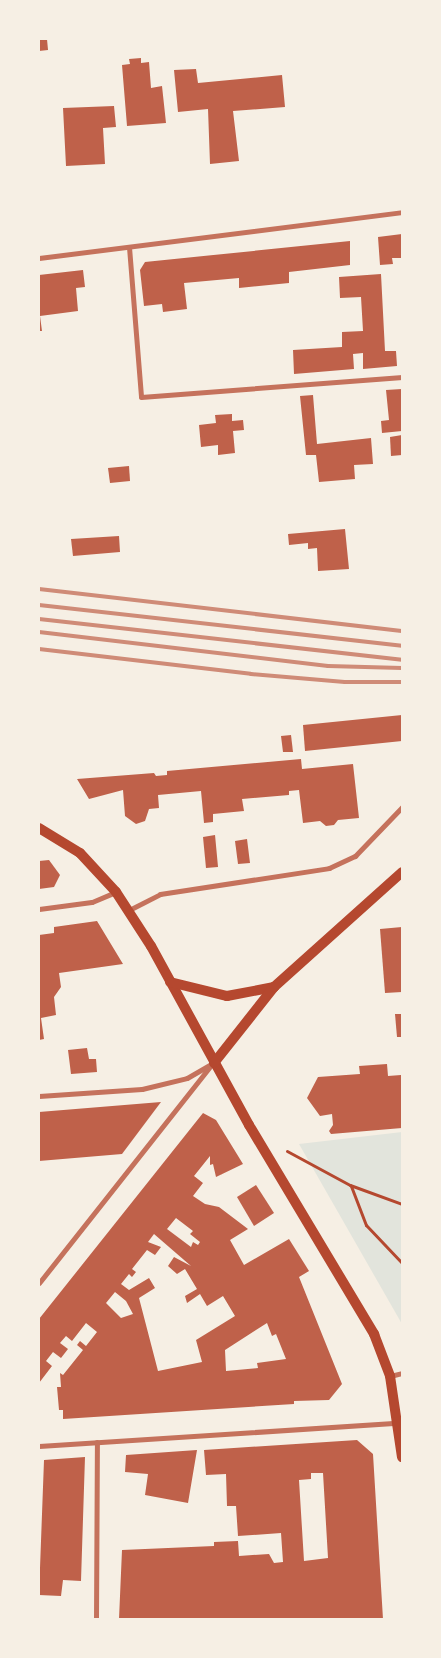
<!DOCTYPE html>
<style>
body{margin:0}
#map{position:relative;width:441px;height:1658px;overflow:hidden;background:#f6efe4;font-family:Roboto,sans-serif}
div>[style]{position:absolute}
.green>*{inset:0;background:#e2e4dc}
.building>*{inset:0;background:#bf614a}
.path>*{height:3px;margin:-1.5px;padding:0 1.5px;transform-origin:1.5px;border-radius:1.5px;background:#b5482f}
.minor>*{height:5px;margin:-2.5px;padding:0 2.5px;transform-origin:2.5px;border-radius:2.5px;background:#c5725c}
.secondary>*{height:10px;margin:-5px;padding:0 5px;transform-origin:5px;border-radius:5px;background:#b5482f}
.rail>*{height:4px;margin:-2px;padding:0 2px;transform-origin:2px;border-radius:2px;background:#cf8b77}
span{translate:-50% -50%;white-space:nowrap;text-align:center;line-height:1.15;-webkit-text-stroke:4px #f6efe4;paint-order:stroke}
.frame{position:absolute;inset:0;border:40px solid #f6efe4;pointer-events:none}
</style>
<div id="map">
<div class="green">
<div style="clip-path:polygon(402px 1132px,402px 1324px,299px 1144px)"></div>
</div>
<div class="building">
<div style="clip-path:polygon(39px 39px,47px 39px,48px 50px,39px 51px)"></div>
<div style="clip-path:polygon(141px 58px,141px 63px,149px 62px,151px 88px,162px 86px,166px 123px,127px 126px,122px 65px,130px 64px,129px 59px)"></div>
<div style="clip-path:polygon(196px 69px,198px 83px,282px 75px,285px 107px,233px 111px,239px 161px,210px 164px,208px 109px,178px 112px,174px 70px)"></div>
<div style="clip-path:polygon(114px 106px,116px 127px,103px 128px,105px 164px,66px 166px,63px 108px)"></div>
<div style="clip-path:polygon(402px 234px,402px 258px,392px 258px,393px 264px,380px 265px,378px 237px)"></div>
<div style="clip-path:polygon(350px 241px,350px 265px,289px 272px,289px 283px,239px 288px,239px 278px,184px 283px,187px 309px,163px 312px,162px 304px,144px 306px,140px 270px,145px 262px)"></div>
<div style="clip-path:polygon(83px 270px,85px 287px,76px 288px,78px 311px,40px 316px,42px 331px,39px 331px,39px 275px)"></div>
<div style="clip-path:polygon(381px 274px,385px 351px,396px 351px,397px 366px,363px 369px,363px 353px,353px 354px,354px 369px,294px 374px,293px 350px,342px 347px,342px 332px,363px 331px,361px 297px,340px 298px,339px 277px)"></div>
<div style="clip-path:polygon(402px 389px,402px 431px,382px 433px,381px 421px,389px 420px,386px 390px)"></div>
<div style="clip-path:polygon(313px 395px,317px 444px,371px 438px,373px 464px,354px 465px,355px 479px,319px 482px,316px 455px,306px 455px,300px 396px)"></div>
<div style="clip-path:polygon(232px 414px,232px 421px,243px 420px,244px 430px,233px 431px,235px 453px,218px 455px,218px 445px,201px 447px,199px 425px,216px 423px,215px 415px)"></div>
<div style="clip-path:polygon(402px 435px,402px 455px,391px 456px,390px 437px)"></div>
<div style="clip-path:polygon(129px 466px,130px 481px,110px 483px,108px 468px)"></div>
<div style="clip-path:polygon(345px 529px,349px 569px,318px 571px,317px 548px,308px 549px,308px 543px,289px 545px,288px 534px)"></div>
<div style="clip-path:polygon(119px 536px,120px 552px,73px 556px,71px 539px)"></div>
<div style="clip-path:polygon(402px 715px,402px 741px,305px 751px,303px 725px)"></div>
<div style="clip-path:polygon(291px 735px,293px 752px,283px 752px,281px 736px)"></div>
<div style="clip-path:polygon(301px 759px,302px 769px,353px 764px,359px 818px,338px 820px,334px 825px,326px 826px,320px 821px,303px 823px,299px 790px,289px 791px,289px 795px,242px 799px,244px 811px,213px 814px,213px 822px,204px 823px,201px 791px,158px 795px,159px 808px,149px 809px,145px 821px,136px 824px,125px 816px,123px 790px,89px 799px,77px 779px,154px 773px,156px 776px,167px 775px,167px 771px)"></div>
<div style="clip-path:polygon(215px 835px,218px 867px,206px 868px,203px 837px)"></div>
<div style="clip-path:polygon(247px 839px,250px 863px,238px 864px,235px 841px)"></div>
<div style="clip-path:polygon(49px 860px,60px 875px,54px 887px,39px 889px,39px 861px)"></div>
<div style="clip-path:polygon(97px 921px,123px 964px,59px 973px,61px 987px,54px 997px,56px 1015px,41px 1018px,44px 1039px,39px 1040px,39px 935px,54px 933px,54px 927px)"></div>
<div style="clip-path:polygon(402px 927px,402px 992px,385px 993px,380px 929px)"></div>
<div style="clip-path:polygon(395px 1014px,402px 1014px,402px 1037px,397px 1037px)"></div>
<div style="clip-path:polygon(87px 1048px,89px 1059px,96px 1059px,97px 1072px,71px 1074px,68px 1050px)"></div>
<div style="clip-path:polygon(387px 1064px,388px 1076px,401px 1075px,402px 1128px,331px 1134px,329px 1131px,333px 1125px,332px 1114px,320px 1116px,307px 1098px,318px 1077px,360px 1074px,359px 1066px)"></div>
<div style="clip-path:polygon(161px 1102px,122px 1154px,39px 1161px,39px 1112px)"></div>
<div style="clip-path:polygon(evenodd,203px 1113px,216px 1120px,243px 1164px,216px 1177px,213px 1164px,210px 1165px,210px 1156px,194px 1176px,203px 1183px,193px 1196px,205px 1204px,219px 1207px,248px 1229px,230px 1240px,244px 1265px,289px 1239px,309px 1271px,299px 1277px,342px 1384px,329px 1400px,294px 1401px,294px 1404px,63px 1419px,63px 1410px,59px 1410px,57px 1387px,61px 1387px,60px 1373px,63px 1375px,83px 1350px,77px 1345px,80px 1341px,86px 1346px,97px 1332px,86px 1323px,72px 1341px,66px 1336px,60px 1343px,68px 1349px,61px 1358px,53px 1352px,46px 1361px,52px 1366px,39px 1383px,39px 1319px,203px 1113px,176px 1218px,193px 1231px,190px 1234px,200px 1242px,198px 1245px,193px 1242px,191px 1247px,167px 1229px,176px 1218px,203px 1113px,154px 1234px,191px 1266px,174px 1257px,168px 1266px,177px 1274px,185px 1269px,197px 1289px,185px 1296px,187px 1303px,200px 1294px,207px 1306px,223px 1296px,235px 1316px,196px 1340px,202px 1362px,158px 1371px,139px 1298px,155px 1288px,149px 1278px,129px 1290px,121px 1284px,129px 1274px,132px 1277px,136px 1272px,132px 1269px,147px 1250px,155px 1255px,161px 1247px,148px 1242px,154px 1234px,203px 1113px,115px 1292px,126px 1301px,133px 1314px,121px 1318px,106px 1303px,115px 1292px,203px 1113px,267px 1323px,272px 1336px,276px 1334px,286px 1359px,257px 1363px,258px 1368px,226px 1371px,225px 1350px,267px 1323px)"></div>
<div style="clip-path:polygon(256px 1185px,274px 1213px,254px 1226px,237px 1197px)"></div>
<div style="clip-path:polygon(evenodd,357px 1440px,373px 1454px,383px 1619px,119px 1619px,122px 1550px,214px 1546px,214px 1542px,238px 1541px,239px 1556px,269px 1554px,274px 1563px,283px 1562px,281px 1533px,238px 1536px,236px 1506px,227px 1506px,226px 1474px,206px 1475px,204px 1450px,357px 1440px,311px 1473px,323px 1473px,328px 1558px,304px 1561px,299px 1480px,311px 1479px,311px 1473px)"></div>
<div style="clip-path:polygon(197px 1450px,188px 1503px,145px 1495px,148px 1474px,125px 1472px,126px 1455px)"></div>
<div style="clip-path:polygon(85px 1457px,81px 1581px,63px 1580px,61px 1596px,39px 1595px,44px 1460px)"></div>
</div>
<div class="path">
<div style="left:287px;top:1151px;width:72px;rotate:28.4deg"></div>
<div style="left:350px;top:1185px;width:55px;rotate:20.1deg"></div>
<div style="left:351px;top:1186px;width:42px;rotate:69deg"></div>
<div style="left:366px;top:1225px;width:52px;rotate:46.5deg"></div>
</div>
<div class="minor">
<div style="left:129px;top:247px;width:150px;rotate:85.4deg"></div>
<div style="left:141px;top:397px;width:262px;rotate:-4.4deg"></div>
<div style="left:39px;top:258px;width:366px;rotate:-7.2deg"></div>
<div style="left:39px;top:909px;width:53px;rotate:-7.5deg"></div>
<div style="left:92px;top:902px;width:26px;rotate:-23deg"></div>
<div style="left:129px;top:910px;width:35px;rotate:-27deg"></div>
<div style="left:160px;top:894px;width:171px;rotate:-8.7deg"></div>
<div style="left:329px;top:868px;width:29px;rotate:-25deg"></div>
<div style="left:355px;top:856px;width:68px;rotate:-46.2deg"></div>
<div style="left:39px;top:1096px;width:103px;rotate:-3.9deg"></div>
<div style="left:142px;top:1089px;width:46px;rotate:-13.7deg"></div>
<div style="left:187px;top:1078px;width:28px;rotate:-30deg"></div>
<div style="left:39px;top:1283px;width:280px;rotate:-51.7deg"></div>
<div style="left:390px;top:1376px;width:12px;rotate:-14deg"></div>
<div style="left:39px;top:1446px;width:359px;rotate:-3.7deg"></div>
<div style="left:96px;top:1619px;width:177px;rotate:-89.7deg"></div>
</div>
<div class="secondary">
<div style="left:39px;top:828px;width:48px;rotate:31.4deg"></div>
<div style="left:80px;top:853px;width:53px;rotate:47.3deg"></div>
<div style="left:116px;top:892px;width:64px;rotate:57.1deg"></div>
<div style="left:151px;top:946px;width:204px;rotate:61.3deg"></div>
<div style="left:249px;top:1125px;width:244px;rotate:59.1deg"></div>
<div style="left:374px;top:1334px;width:45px;rotate:69.1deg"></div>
<div style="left:390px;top:1376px;width:82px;rotate:81.6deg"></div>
<div style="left:170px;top:982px;width:59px;rotate:13.8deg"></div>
<div style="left:227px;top:996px;width:48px;rotate:-10.8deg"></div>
<div style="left:214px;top:1063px;width:97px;rotate:-51.7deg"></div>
<div style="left:274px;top:987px;width:172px;rotate:-41.9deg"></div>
</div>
<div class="rail">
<div style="left:39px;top:589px;width:365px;rotate:6.6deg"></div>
<div style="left:39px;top:605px;width:365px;rotate:6.4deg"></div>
<div style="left:39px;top:619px;width:365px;rotate:6.4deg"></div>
<div style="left:39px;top:632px;width:291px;rotate:6.7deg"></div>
<div style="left:328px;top:666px;width:74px;rotate:1.5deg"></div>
<div style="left:39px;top:649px;width:213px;rotate:6.7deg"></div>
<div style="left:251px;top:674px;width:94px;rotate:4.9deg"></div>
<div style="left:345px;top:682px;width:57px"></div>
</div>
<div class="frame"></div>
</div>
